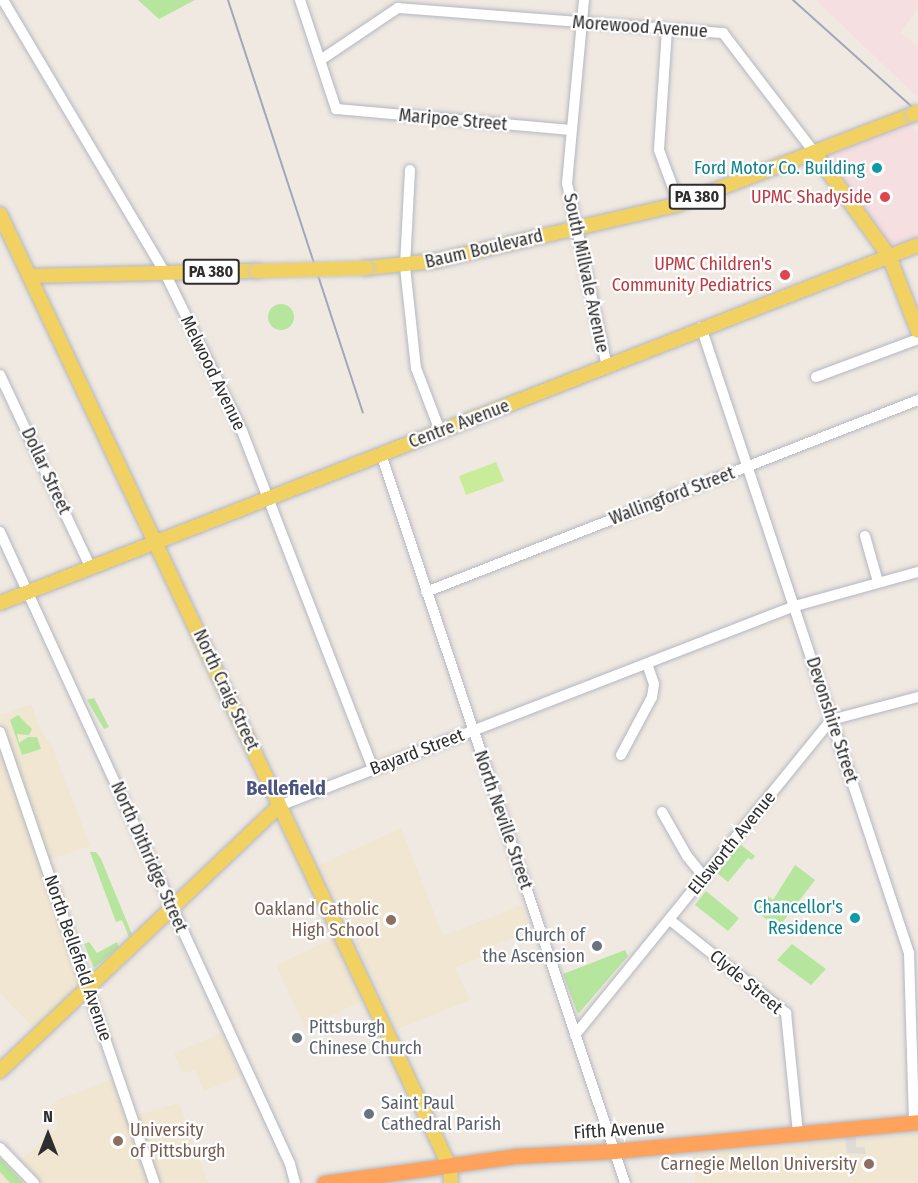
<!DOCTYPE html>
<style>
body{margin:0}
#map{position:relative;width:918px;height:1183px;overflow:hidden;background:#efe9e1;font-family:"Fira Sans Condensed",sans-serif}
div>[style]{position:absolute}
.education>*{inset:0;background:#f0e6d1}
.medical>*{inset:0;background:#f5dfe0}
.green>*{inset:0;background:#b6e59e}
.round{border-radius:50%}
.pitch>*{inset:0;background:#c9ec9a}
.plaza>*{inset:0;background:#dfdcd8}
.roads{filter:drop-shadow(0 0 2px #b4b7c1) drop-shadow(0 0 2px #b4b7c1)}
.minor>*{height:10px;margin:-5px;padding:0 5px;transform-origin:5px;border-radius:5px;background:#fff}
.major>*{height:14px;margin:-7px;padding:0 7px;transform-origin:7px;border-radius:7px;background:#f2d163}
.highway>*{height:15px;margin:-7.5px;padding:0 7.5px;transform-origin:7.5px;border-radius:7.5px;background:#ffa35c}
.rail>*{height:2px;margin:-1px;padding:0 1px;transform-origin:1px;border-radius:1px;background:#a3a6b8}
.bridges{filter:drop-shadow(0 0 2px #c9c9c9) drop-shadow(0 0 2px #c9c9c9)}
.major-bridge>*{height:14px;margin:-7px;padding:0 7px;transform-origin:7px;border-radius:7px;background:#f2d163}
.dots>*{width:16px;height:16px;translate:-50% -50%;box-sizing:border-box;border:3px solid #fff;border-radius:50%}
span{translate:-50% -50%;white-space:nowrap;text-align:center;line-height:1.15;-webkit-text-stroke:4.5px #fff;paint-order:stroke}
.shield-label span{padding:2px 4px;background:#fff;border:2px solid;border-radius:4px;-webkit-text-stroke-width:0}
.shield-label{font-size:16px;color:#2e2e2e;font-weight:700}
.street-label{font-size:18px;color:#2e2e2e}
.culture-label{font-size:18px;color:#0d838f}
.right{translate:-100% -50%;text-align:right}
.health-label{font-size:18px;color:#be3a42}
.education-label{font-size:18px;color:#785e54}
.left{translate:0 -50%;text-align:left}
.worship-label{font-size:18px;color:#5b616d}
.neighbourhood-label{font-size:20px;color:#4d5680;font-weight:700}
.north{position:absolute;left:18px;top:1105px;width:60px;height:60px;-webkit-text-stroke:4px #fff;paint-order:stroke;rotate:0deg;font-size:16px;font-weight:700;line-height:24px;text-align:center;color:#2e2e2e}
.north::after{content:'';display:block;margin:auto;width:21px;height:27px;background:#2e2e2e;clip-path:polygon(50% 0,100% 100%,50% 72%,0 100%)}
</style>
<div id="map">
<div class="education">
<div style="clip-path:polygon(31px 704px,41px 731px,52px 746px,90px 846px,45px 861px,88px 988px,39px 1034px,0 993px,0 748px,4px 745px,0 715px)"></div>
<div style="clip-path:polygon(401px 828px,443px 936px,522px 905px,530px 931px,479px 951px,481px 957px,455px 967px,470px 1000px,397px 1029px,320px 865px)"></div>
<div style="clip-path:polygon(333px 939px,362px 1001px,305px 1028px,276px 965px)"></div>
<div style="clip-path:polygon(221px 1033px,241px 1076px,204px 1091px,195px 1069px,183px 1074px,174px 1054px)"></div>
<div style="clip-path:polygon(113px 1079px,127px 1118px,179px 1103px,208px 1183px,0 1183px,0 1151px,15px 1165px,56px 1130px,58px 1122px,48px 1110px,57px 1100px)"></div>
<div style="clip-path:polygon(918px 1134px,918px 1183px,695px 1183px,693px 1154px)"></div>
</div>
<div class="medical">
<div style="clip-path:polygon(816px 0,918px 0,918px 8px,900px 33px,918px 46px,918px 98px)"></div>
<div style="clip-path:polygon(907px 123px,918px 132px,918px 238px,891px 249px,822px 156px)"></div>
</div>
<div class="green">
<div style="clip-path:polygon(138px 0,195px 0,159px 19px)"></div>
<div class="round" style="left:268px;top:304px;width:26px;height:26px"></div>
<div style="clip-path:polygon(94px 698px,109px 727px,104px 729px,87px 700px)"></div>
<div style="clip-path:polygon(18px 715px,32px 729px,29px 735px,17px 734px,19px 743px,28px 737px,37px 737px,41px 749px,22px 755px,10px 720px)"></div>
<div style="clip-path:polygon(740px 844px,755px 856px,752px 860px,748px 858px,728px 882px,717px 873px)"></div>
<div style="clip-path:polygon(90px 852px,96px 852px,101px 859px,132px 934px,129px 937px,122px 920px,116px 922px)"></div>
<div style="clip-path:polygon(795px 865px,815px 880px,778px 928px,756px 911px,768px 896px,773px 900px)"></div>
<div style="clip-path:polygon(706px 891px,739px 918px,728px 931px,695px 905px)"></div>
<div style="clip-path:polygon(89px 942px,97px 953px,117px 942px,119px 947px,94px 968px,84px 944px)"></div>
<div style="clip-path:polygon(792px 944px,826px 969px,811px 985px,777px 960px)"></div>
<div style="clip-path:polygon(625px 950px,628px 956px,578px 1014px,563px 974px)"></div>
<div style="clip-path:polygon(0 1158px,2px 1160px,23px 1183px,10px 1183px,0 1172px)"></div>
</div>
<div class="pitch">
<div style="clip-path:polygon(496px 462px,504px 481px,466px 495px,459px 476px)"></div>
</div>
<div class="plaza">
<div style="clip-path:polygon(856px 1136px,856px 1147px,865px 1147px,866px 1154px,847px 1153px,845px 1137px)"></div>
</div>
<div class="roads">
<div class="minor">
<div style="left:3px;top:0;width:317px;rotate:59.3deg"></div>
<div style="left:165px;top:273px;width:176px;rotate:64deg"></div>
<div style="left:242px;top:431px;width:362px;rotate:68.8deg"></div>
<div style="left:300px;top:0;width:115px;rotate:71.7deg"></div>
<div style="left:336px;top:109px;width:236px;rotate:5.1deg"></div>
<div style="left:584px;top:0;width:184px;rotate:95.3deg"></div>
<div style="left:567px;top:183px;width:187px;rotate:77.7deg"></div>
<div style="left:667px;top:29px;width:121px;rotate:93.8deg"></div>
<div style="left:659px;top:150px;width:58px;rotate:69.7deg"></div>
<div style="left:322px;top:59px;width:92px;rotate:-33.9deg"></div>
<div style="left:398px;top:8px;width:326px;rotate:4.4deg"></div>
<div style="left:723px;top:33px;width:150px;rotate:52.6deg"></div>
<div style="left:410px;top:170px;width:97px;rotate:93deg"></div>
<div style="left:405px;top:267px;width:102px;rotate:83.8deg"></div>
<div style="left:416px;top:368px;width:67px;rotate:69.1deg"></div>
<div style="left:701px;top:327px;width:660px;rotate:71.62deg"></div>
<div style="left:909px;top:953px;width:169px;rotate:88.3deg"></div>
<div style="left:0;top:375px;width:213px;rotate:64.8deg"></div>
<div style="left:816px;top:377px;width:109px;rotate:-20.4deg"></div>
<div style="left:381px;top:454px;width:769px;rotate:71.49deg"></div>
<div style="left:0;top:532px;width:695px;rotate:65.35deg"></div>
<div style="left:290px;top:1164px;width:20px;rotate:75deg"></div>
<div style="left:865px;top:536px;width:48px;rotate:74.2deg"></div>
<div style="left:426px;top:592px;width:528px;rotate:-21.32deg"></div>
<div style="left:0;top:732px;width:477px;rotate:71.1deg"></div>
<div style="left:621px;top:755px;width:66px;rotate:-61.9deg"></div>
<div style="left:652px;top:697px;width:13px;rotate:-81deg"></div>
<div style="left:654px;top:684px;width:21px;rotate:-109deg"></div>
<div style="left:279px;top:806px;width:553px;rotate:-21.19deg"></div>
<div style="left:795px;top:606px;width:128px;rotate:-15.5deg"></div>
<div style="left:662px;top:812px;width:51px;rotate:60.4deg"></div>
<div style="left:687px;top:856px;width:27px;rotate:51deg"></div>
<div style="left:670px;top:920px;width:149px;rotate:38.7deg"></div>
<div style="left:786px;top:1013px;width:122px;rotate:84.3deg"></div>
<div style="left:575px;top:1035px;width:406px;rotate:-50.9deg"></div>
<div style="left:831px;top:720px;width:90px;rotate:-14.8deg"></div>
<div style="left:0;top:1148px;width:49px;rotate:45.8deg"></div>
</div>
<div class="major">
<div style="left:814px;top:152px;width:128px;rotate:54.2deg"></div>
<div style="left:889px;top:256px;width:80px;rotate:68.9deg"></div>
<div style="left:0;top:214px;width:925px;rotate:64.71deg"></div>
<div style="left:395px;top:1050px;width:130px;rotate:65deg"></div>
<div style="left:450px;top:1168px;width:15px;rotate:86deg"></div>
<div style="left:366px;top:268px;width:69px;rotate:-5.8deg"></div>
<div style="left:435px;top:261px;width:251px;rotate:-13.1deg"></div>
<div style="left:679px;top:204px;width:251px;rotate:-21deg"></div>
<div style="left:29px;top:276px;width:228px;rotate:-1.3deg"></div>
<div style="left:0;top:603px;width:985px;rotate:-21.3deg"></div>
<div style="left:0;top:1071px;width:385px;rotate:-43.5deg"></div>
</div>
<div class="highway">
<div style="left:324px;top:1183px;width:193px;rotate:-8deg"></div>
<div style="left:515px;top:1156px;width:99px;rotate:-2.9deg"></div>
<div style="left:614px;top:1151px;width:305px;rotate:-5.4deg"></div>
</div>
</div>
<div class="rail">
<div style="left:228px;top:0;width:434px;rotate:71.9deg"></div>
<div style="left:793px;top:0;width:168px;rotate:41.9deg"></div>
</div>
<div class="bridges">
<div class="major-bridge">
<div style="left:913px;top:114px;width:5px;rotate:-22deg"></div>
<div style="left:257px;top:271px;width:109px;rotate:-1.6deg"></div>
</div>
</div>
<div class="dots">
<div style="left:877px;top:168px;background:#0f9aa8"></div>
<div style="left:885px;top:197px;background:#e0444e"></div>
<div style="left:785px;top:275px;background:#e0444e"></div>
<div style="left:855px;top:918px;background:#0f9aa8"></div>
<div style="left:391px;top:920px;background:#8d6e63"></div>
<div style="left:597px;top:946px;background:#6b7280"></div>
<div style="left:297px;top:1038px;background:#6b7280"></div>
<div style="left:369px;top:1114px;background:#6b7280"></div>
<div style="left:118px;top:1141px;background:#8d6e63"></div>
<div style="left:869px;top:1164px;background:#8d6e63"></div>
</div>
<div class="shield-label">
<span style="left:697px;top:197px">PA 380</span>
<span style="left:211px;top:272px">PA 380</span>
</div>
<div class="street-label">
<span style="left:640px;top:27px;rotate:4deg">Morewood Avenue</span>
<span style="left:453px;top:120px;rotate:5deg">Maripoe Street</span>
<span style="left:484px;top:249px;rotate:-13deg">Baum Boulevard</span>
<span style="left:586px;top:273px;rotate:78deg">South Millvale Avenue</span>
<span style="left:213px;top:373px;rotate:64deg">Melwood Avenue</span>
<span style="left:459px;top:424px;rotate:-21deg">Centre Avenue</span>
<span style="left:46px;top:471px;rotate:65deg">Dollar Street</span>
<span style="left:672px;top:496px;rotate:-21deg">Wallingford Street</span>
<span style="left:226px;top:690px;rotate:65deg">North Craig Street</span>
<span style="left:832px;top:720px;rotate:72deg">Devonshire Street</span>
<span style="left:417px;top:752px;rotate:-21deg">Bayard Street</span>
<span style="left:503px;top:820px;rotate:71deg">North Neville Street</span>
<span style="left:732px;top:843px;rotate:-51deg">Ellsworth Avenue</span>
<span style="left:149px;top:857px;rotate:66deg">North Dithridge Street</span>
<span style="left:78px;top:958px;rotate:71deg">North Bellefield Avenue</span>
<span style="left:746px;top:982px;rotate:40deg">Clyde Street</span>
<span style="left:619px;top:1130px;rotate:-4deg">Fifth Avenue</span>
</div>
<div class="culture-label">
<span class="right" style="left:865px;top:168px">Ford Motor Co. Building</span>
<span class="right" style="left:843px;top:918px">Chancellor's<br>Residence</span>
</div>
<div class="health-label">
<span class="right" style="left:872px;top:197px">UPMC Shadyside</span>
<span class="right" style="left:772px;top:275px">UPMC Children's<br>Community Pediatrics</span>
</div>
<div class="education-label">
<span class="right" style="left:379px;top:920px">Oakland Catholic<br>High School</span>
<span class="left" style="left:130px;top:1141px">University<br>of Pittsburgh</span>
<span class="right" style="left:857px;top:1164px">Carnegie Mellon University</span>
</div>
<div class="worship-label">
<span class="right" style="left:585px;top:946px">Church of<br>the Ascension</span>
<span class="left" style="left:309px;top:1038px">Pittsburgh<br>Chinese Church</span>
<span class="left" style="left:381px;top:1114px">Saint Paul<br>Cathedral Parish</span>
</div>
<div class="neighbourhood-label">
<span style="left:286px;top:788px">Bellefield</span>
</div>
<div class="north">N</div>
</div>
